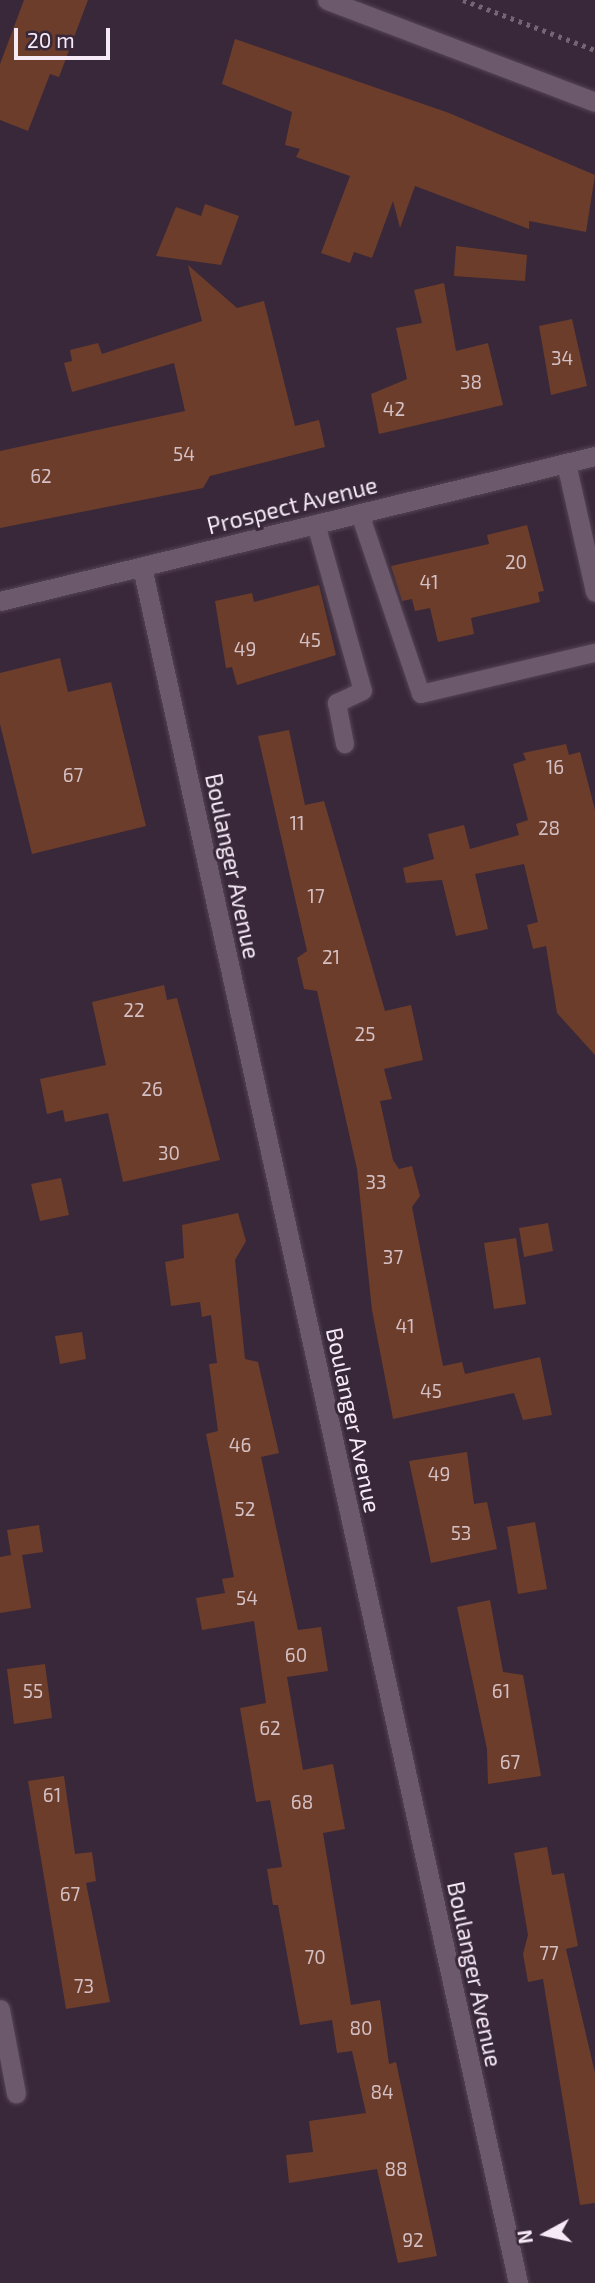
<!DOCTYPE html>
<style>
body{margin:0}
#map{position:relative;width:595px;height:2283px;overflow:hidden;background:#392839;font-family:"Exo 2",sans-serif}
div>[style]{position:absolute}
.building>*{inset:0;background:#6c3d2b}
.path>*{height:4.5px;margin-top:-2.25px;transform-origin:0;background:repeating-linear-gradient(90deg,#746474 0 3.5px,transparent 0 8.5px)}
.roads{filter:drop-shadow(0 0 2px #534453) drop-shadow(0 0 2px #534453)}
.service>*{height:18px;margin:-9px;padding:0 9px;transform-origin:9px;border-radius:9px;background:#6c596c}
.minor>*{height:19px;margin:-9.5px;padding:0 9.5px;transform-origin:9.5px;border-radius:9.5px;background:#6c596c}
.secondary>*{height:19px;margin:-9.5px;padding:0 9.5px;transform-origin:9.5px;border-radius:9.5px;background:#6c596c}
span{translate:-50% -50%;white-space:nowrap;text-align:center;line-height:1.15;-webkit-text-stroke:6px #392839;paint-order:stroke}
.number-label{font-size:19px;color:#d4bfc3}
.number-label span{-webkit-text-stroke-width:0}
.street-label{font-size:23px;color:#f6eaf6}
.north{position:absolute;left:511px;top:2199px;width:70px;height:70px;-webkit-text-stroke:5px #392839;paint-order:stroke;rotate:262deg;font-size:19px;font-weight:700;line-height:28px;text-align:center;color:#f6eaf6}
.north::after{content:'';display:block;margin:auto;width:24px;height:32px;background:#f6eaf6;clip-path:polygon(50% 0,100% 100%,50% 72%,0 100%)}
.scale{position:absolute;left:14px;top:28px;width:96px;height:32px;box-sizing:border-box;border:4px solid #f6eaf6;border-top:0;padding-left:9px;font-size:21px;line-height:24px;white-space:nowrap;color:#f6eaf6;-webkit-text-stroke:5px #392839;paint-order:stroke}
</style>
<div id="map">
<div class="building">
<div style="clip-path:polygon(24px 0,88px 0,59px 77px,50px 74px,28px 131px,0 120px,0 64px)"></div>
<div style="clip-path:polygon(235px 39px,449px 113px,595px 175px,586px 232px,529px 221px,529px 229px,415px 186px,400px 228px,393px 201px,372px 258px,354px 252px,350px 263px,321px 253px,350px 176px,296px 157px,300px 149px,285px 145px,292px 112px,222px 84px)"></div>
<div style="clip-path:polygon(205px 204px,239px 216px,221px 265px,156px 256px,176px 207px,201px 216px)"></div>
<div style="clip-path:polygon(456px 246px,527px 255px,525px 281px,454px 276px)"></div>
<div style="clip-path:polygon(188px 265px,237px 308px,264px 301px,295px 426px,319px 420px,325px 447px,210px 476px,203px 488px,0 528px,0 451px,185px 411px,174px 363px,72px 392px,64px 363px,72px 361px,70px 350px,98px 343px,102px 354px,202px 321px)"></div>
<div style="clip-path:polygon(444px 283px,456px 351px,488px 343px,503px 405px,379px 434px,371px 394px,407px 379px,396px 328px,422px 323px,414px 290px)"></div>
<div style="clip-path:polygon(572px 319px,587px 386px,551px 395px,539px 326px)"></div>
<div style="clip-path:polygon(527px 525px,544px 591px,538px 592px,540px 602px,471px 618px,474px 634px,438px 642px,430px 608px,415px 611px,412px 599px,402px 601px,391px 566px,489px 544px,487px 535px)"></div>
<div style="clip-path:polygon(319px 585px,336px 655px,237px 685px,232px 667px,226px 668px,215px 601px,252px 593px,254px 602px)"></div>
<div style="clip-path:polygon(60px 658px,68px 692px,111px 682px,146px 826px,32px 854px,0 724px,0 673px)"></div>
<div style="clip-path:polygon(289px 730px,305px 805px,324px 801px,385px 1011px,411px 1005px,423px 1060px,384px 1069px,392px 1099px,380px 1101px,393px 1160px,399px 1169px,412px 1166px,420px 1196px,412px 1207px,443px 1366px,462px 1362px,465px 1374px,540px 1357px,552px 1415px,523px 1420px,514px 1393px,393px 1419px,372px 1310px,357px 1169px,317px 991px,304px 989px,297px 958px,307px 951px,258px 736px)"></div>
<div style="clip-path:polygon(566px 744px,569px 755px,580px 752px,595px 810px,595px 1055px,557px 1013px,546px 946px,533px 949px,527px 925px,538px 922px,524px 864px,475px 874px,488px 929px,456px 936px,442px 880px,406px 883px,403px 868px,434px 859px,428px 834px,464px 825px,470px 849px,519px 835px,516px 824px,528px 820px,513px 764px,526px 760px,523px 753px)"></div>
<div style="clip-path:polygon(164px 985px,167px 1000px,177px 998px,220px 1160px,123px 1182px,108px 1113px,65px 1122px,63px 1110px,47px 1114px,40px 1079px,106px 1065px,92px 1002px)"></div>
<div style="clip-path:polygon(61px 1178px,69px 1215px,40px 1221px,31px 1184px)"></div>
<div style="clip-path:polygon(238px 1213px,246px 1241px,235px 1260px,245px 1359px,258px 1362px,279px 1453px,261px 1457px,298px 1630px,321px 1627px,328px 1671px,287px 1677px,303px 1770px,333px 1764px,345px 1829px,323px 1833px,351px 2005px,380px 2000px,389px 2064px,396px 2062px,437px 2256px,398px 2263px,377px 2169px,289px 2183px,286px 2155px,313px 2152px,309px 2121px,366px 2113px,352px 2051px,337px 2053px,332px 2020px,300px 2025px,278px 1905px,273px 1905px,267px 1869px,282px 1867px,270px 1800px,256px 1802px,240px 1708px,266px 1703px,254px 1621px,202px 1630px,196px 1598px,225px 1593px,222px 1579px,234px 1577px,206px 1434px,218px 1431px,209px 1364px,217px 1363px,211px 1315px,202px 1317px,200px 1302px,171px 1306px,165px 1262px,184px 1258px,182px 1225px)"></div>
<div style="clip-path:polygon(548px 1223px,553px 1251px,524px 1257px,519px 1228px)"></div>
<div style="clip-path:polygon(516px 1238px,526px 1304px,494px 1309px,484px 1243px)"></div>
<div style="clip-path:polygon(82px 1332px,86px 1359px,60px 1364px,55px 1336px)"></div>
<div style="clip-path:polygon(467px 1452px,474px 1504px,487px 1502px,497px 1549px,431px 1563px,409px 1461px)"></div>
<div style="clip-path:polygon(535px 1522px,547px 1589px,518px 1594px,507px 1527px)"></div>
<div style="clip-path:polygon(39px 1525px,43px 1552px,22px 1555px,31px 1608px,0 1613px,0 1557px,11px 1555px,7px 1530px)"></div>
<div style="clip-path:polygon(490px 1600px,503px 1672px,523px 1675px,541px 1776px,488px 1784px,487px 1749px,457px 1607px)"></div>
<div style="clip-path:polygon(45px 1664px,52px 1718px,14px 1724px,7px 1669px)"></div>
<div style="clip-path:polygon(64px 1776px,75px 1854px,92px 1852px,96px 1881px,86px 1883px,110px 2002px,66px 2009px,28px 1781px)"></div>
<div style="clip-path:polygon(547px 1847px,552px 1875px,564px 1873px,578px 1946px,566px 1949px,595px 2073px,595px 2203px,580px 2205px,543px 1979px,528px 1982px,523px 1954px,528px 1935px,514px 1853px)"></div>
</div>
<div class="path">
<div style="left:463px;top:0;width:141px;rotate:20.7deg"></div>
</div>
<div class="roads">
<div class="service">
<div style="left:360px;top:514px;width:190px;rotate:71.3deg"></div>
<div style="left:421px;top:694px;width:179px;rotate:-13.3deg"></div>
<div style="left:316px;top:524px;width:173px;rotate:74.3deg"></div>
<div style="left:363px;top:691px;width:29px;rotate:155deg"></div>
<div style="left:337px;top:703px;width:42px;rotate:79deg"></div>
</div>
<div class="minor">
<div style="left:566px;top:463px;width:132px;rotate:77.3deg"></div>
<div style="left:142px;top:567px;width:1757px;rotate:77.64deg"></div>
<div style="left:0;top:2009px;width:86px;rotate:79.3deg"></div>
</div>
<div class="secondary">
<div style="left:327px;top:0;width:287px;rotate:20.8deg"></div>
<div style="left:0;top:601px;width:612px;rotate:-13.7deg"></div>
</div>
</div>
<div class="number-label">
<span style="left:562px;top:358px">34</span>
<span style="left:471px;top:382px">38</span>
<span style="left:394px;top:409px">42</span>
<span style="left:184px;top:454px">54</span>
<span style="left:41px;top:476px">62</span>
<span style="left:516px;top:562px">20</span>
<span style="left:429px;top:582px">41</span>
<span style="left:310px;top:640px">45</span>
<span style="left:245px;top:649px">49</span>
<span style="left:555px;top:767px">16</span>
<span style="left:73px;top:775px">67</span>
<span style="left:297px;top:823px">11</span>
<span style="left:549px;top:828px">28</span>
<span style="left:316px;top:896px">17</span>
<span style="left:331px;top:957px">21</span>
<span style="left:134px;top:1010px">22</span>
<span style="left:365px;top:1034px">25</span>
<span style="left:152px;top:1089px">26</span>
<span style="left:169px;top:1153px">30</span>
<span style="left:376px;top:1182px">33</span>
<span style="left:393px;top:1257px">37</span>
<span style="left:405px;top:1326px">41</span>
<span style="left:431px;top:1391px">45</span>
<span style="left:240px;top:1445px">46</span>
<span style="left:439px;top:1474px">49</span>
<span style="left:245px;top:1509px">52</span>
<span style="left:461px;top:1533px">53</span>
<span style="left:247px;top:1598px">54</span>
<span style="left:296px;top:1655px">60</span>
<span style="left:33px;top:1691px">55</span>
<span style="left:501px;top:1691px">61</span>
<span style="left:270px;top:1728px">62</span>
<span style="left:510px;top:1762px">67</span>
<span style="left:52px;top:1795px">61</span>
<span style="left:302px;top:1802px">68</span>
<span style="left:70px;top:1894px">67</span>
<span style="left:549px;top:1953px">77</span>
<span style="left:315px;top:1957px">70</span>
<span style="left:84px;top:1986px">73</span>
<span style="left:361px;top:2028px">80</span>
<span style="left:382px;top:2092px">84</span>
<span style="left:396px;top:2169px">88</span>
<span style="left:413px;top:2240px">92</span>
</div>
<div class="street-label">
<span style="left:292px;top:505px;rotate:-14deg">Prospect Avenue</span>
<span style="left:233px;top:866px;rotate:78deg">Boulanger Avenue</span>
<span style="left:354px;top:1420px;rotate:78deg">Boulanger Avenue</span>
<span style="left:475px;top:1974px;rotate:78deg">Boulanger Avenue</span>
</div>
<div class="north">N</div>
<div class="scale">20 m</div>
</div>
